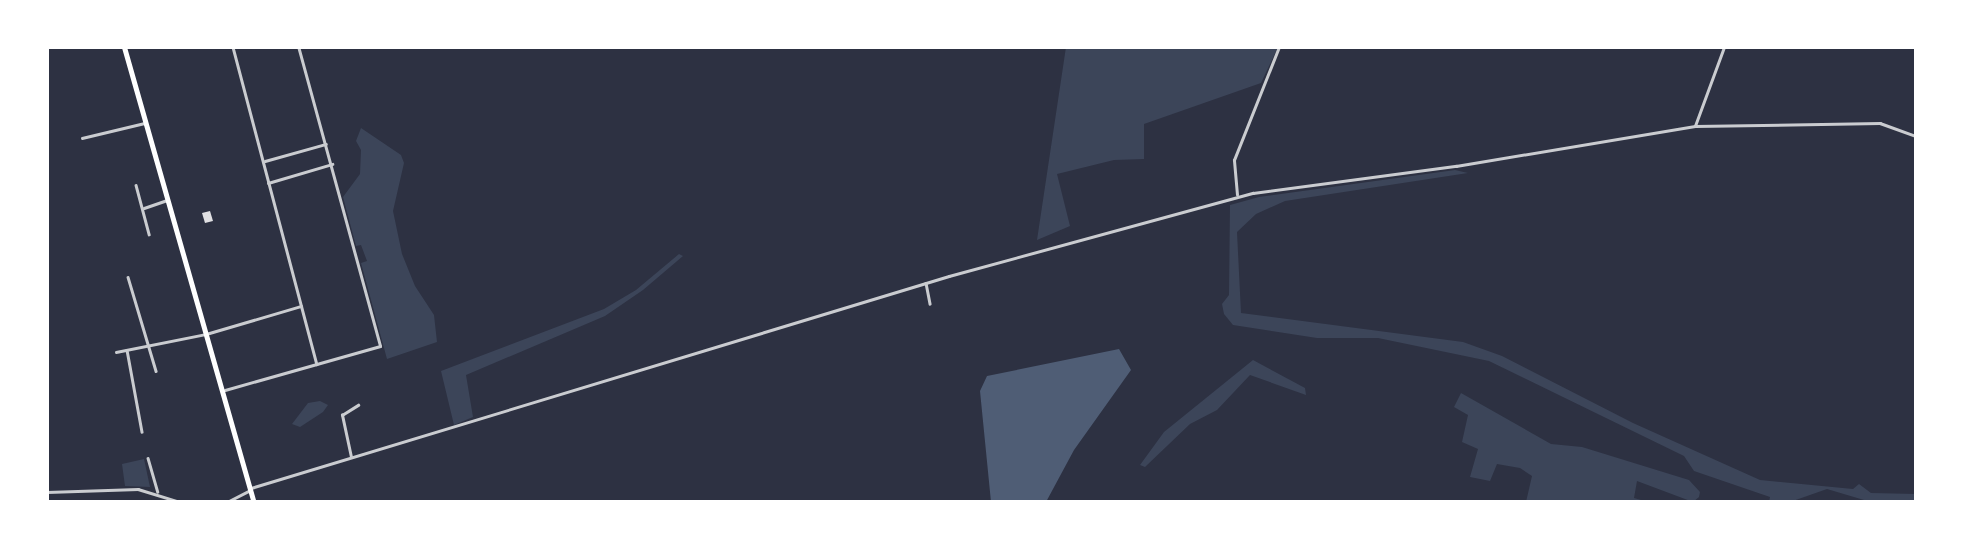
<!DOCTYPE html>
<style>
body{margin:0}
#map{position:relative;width:1963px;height:549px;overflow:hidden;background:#2d3142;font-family:"Source Serif 4",serif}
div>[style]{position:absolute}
.green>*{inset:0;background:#3c4559}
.water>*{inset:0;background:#4f5d75}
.building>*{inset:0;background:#e0e0e3}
.pedestrian>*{height:2.5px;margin:-1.25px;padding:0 1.25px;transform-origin:1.25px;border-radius:1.25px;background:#caccd0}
.minor>*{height:2.5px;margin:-1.25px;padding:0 1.25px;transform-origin:1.25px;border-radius:1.25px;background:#caccd0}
.primary>*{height:5px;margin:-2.5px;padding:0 2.5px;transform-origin:2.5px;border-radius:2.5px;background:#fff}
span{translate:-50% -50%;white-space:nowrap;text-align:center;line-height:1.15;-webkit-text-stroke:7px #fff;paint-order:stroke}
.frame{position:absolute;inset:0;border:49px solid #fff;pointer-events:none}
</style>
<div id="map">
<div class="green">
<div style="clip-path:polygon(1066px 47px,1278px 47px,1261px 83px,1144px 124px,1144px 159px,1114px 160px,1057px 174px,1070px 226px,1037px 240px)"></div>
<div style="clip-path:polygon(361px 128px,401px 155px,404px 163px,393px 211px,402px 254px,415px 286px,434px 315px,437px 342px,387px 359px,361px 263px,367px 261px,361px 245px,356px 246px,343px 197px,360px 174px,361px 150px,356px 141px)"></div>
<div style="clip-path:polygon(1455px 170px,1468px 173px,1285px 201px,1256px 214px,1237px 232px,1241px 313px,1463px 342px,1502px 356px,1633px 423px,1760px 480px,1853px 489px,1859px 484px,1871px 493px,1916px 494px,1916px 502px,1864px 500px,1827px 489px,1790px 502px,1769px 502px,1770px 497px,1694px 471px,1684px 456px,1489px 361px,1378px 338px,1317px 338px,1233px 325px,1224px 314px,1222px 304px,1229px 295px,1230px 205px,1259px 197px)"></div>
<div style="clip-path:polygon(679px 254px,683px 256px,643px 290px,605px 316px,466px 375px,473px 417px,454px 425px,441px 371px,604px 309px,636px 290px)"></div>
<div style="clip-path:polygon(1253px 360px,1305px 388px,1306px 395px,1250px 375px,1217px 410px,1190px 424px,1145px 467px,1140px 465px,1164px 432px)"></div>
<div style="clip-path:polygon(1461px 393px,1551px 444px,1582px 447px,1689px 480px,1700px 492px,1699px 497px,1693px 502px,1637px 481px,1634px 498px,1648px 502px,1526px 502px,1532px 476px,1520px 468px,1497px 464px,1490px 481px,1470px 477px,1478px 449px,1462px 442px,1468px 415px,1454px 407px)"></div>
<div style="clip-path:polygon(320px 401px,328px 405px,323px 412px,300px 427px,292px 424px,308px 403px)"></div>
<div style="clip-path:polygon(144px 459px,150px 487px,125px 486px,122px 464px)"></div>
</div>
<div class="water">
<div style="clip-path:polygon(1119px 349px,1131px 370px,1074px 450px,1046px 502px,991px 502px,980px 391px,987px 376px)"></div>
</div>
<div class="building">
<div style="clip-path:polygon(210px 211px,213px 221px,205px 223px,202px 213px)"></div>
</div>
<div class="pedestrian">
<div style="left:926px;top:283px;width:21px;rotate:79deg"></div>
</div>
<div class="minor">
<div style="left:233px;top:47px;width:328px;rotate:75.2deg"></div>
<div style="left:1695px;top:126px;width:84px;rotate:-69.8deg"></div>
<div style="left:82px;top:138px;width:65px;rotate:-13.4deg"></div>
<div style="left:265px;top:161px;width:63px;rotate:-15.6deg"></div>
<div style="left:268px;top:183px;width:67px;rotate:-16.5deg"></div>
<div style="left:136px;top:185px;width:51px;rotate:75.1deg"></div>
<div style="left:1237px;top:195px;width:35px;rotate:-95deg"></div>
<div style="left:1234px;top:160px;width:122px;rotate:-68.3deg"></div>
<div style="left:144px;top:208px;width:24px;rotate:-19deg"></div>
<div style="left:128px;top:277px;width:98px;rotate:73.4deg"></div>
<div style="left:127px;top:350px;width:83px;rotate:79.6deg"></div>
<div style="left:116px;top:352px;width:92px;rotate:-11.3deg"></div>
<div style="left:206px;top:334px;width:99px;rotate:-16.4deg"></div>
<div style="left:225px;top:390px;width:161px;rotate:-15.8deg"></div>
<div style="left:380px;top:346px;width:310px;rotate:-105.3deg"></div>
<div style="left:351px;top:457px;width:43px;rotate:-102.1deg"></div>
<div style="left:342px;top:415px;width:19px;rotate:-32deg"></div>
<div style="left:148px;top:458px;width:35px;rotate:74deg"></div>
<div style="left:251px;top:488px;width:729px;rotate:-16.89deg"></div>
<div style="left:949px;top:276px;width:315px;rotate:-15.3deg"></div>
<div style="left:1253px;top:193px;width:205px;rotate:-7.6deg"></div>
<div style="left:1456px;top:166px;width:242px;rotate:-9.5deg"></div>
<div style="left:1695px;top:126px;width:185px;rotate:-0.9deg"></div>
<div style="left:1880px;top:123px;width:38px;rotate:20deg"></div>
<div style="left:47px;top:492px;width:91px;rotate:-1.9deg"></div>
<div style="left:138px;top:489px;width:44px;rotate:17.2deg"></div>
<div style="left:227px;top:502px;width:25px;rotate:-27deg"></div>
</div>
<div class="primary">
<div style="left:124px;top:47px;width:473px;rotate:74.1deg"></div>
</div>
<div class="frame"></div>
</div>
